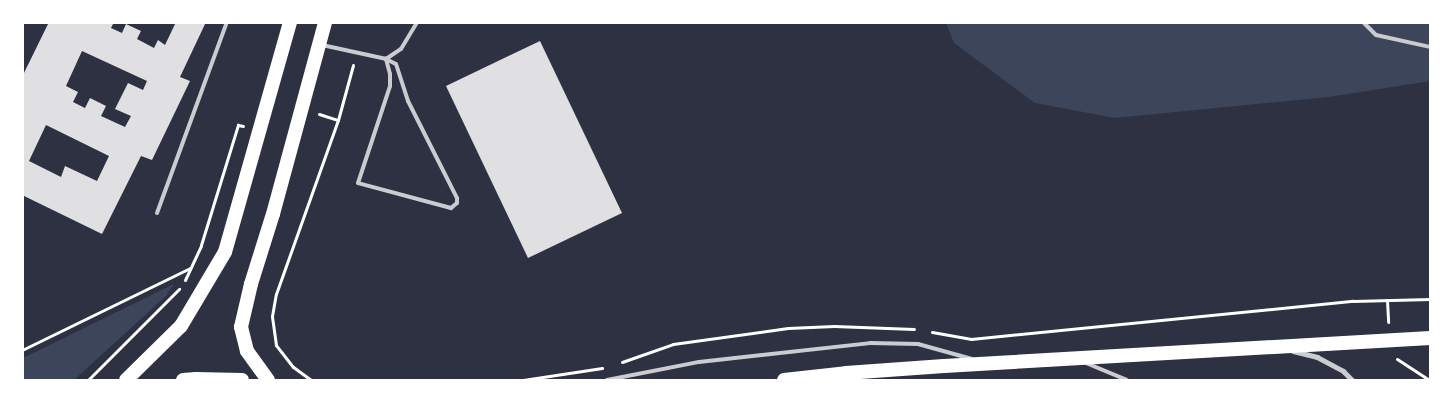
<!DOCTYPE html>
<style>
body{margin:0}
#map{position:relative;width:1453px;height:403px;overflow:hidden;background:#2d3142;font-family:"Titillium Web",sans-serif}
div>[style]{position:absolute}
.green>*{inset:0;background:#3c4559}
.building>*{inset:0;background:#e0e0e3}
.path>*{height:3px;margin:-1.5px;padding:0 1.5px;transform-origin:1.5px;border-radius:1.5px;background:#fff}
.service>*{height:4px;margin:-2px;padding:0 2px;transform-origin:2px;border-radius:2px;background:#caccd0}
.minor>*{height:5px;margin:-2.5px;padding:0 2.5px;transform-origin:2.5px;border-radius:2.5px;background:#caccd0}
.trunk>*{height:14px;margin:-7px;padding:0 7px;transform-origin:7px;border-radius:7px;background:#fff}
span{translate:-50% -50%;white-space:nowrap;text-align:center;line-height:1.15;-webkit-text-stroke:4px #fff;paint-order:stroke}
.frame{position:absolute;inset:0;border:24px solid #fff;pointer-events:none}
</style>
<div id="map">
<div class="green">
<div style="clip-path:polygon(946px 23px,1430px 23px,1430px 81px,1329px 97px,1115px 118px,1035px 103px,954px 43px)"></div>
<div style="clip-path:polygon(174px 284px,166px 296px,74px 380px,23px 380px,23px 358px)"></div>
</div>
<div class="building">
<div style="clip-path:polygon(evenodd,49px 22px,114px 22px,111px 28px,122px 33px,126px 24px,141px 31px,137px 39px,154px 48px,158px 40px,165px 45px,176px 22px,206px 22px,180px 77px,190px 81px,152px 160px,141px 156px,102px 234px,22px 195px,22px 77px,49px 22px,82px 51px,147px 81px,143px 90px,128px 83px,115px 109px,131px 116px,125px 127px,101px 116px,106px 106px,90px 98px,85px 108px,73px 102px,78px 92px,66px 86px,82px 51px,49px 22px,46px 125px,109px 156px,97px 181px,65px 166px,61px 177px,29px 161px,46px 125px)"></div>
<div style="clip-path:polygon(540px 41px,622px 213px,528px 258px,446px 86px)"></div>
</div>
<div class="path">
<div style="left:319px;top:114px;width:20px;rotate:18deg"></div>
<div style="left:185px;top:280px;width:38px;rotate:-65deg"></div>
<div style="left:201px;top:245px;width:126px;rotate:-72.9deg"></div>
<div style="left:238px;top:125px;width:5px;rotate:11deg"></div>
<div style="left:1387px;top:300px;width:22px;rotate:87deg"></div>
<div style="left:932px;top:332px;width:40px;rotate:10deg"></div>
<div style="left:971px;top:339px;width:384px;rotate:-5.7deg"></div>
<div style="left:1353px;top:301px;width:77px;rotate:-1.5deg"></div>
<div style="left:22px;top:350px;width:187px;rotate:-26deg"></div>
<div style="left:1397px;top:359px;width:38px;rotate:33deg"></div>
<div style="left:622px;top:362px;width:54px;rotate:-19.4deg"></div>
<div style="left:673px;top:344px;width:116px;rotate:-7.9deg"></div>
<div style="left:788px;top:328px;width:46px;rotate:-2.5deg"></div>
<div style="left:834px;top:326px;width:80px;rotate:2.1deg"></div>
<div style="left:88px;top:380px;width:129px;rotate:-45deg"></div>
<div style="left:311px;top:380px;width:22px;rotate:-144deg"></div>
<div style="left:293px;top:367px;width:28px;rotate:-128deg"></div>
<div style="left:276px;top:345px;width:29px;rotate:-98deg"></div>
<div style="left:272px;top:316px;width:22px;rotate:-80deg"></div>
<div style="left:276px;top:294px;width:185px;rotate:-70.4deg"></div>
<div style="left:338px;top:120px;width:57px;rotate:-74.7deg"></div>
<div style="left:523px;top:380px;width:80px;rotate:-8.6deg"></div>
</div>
<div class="service">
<div style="left:1363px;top:22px;width:18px;rotate:45deg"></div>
<div style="left:1376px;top:35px;width:55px;rotate:12.5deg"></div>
<div style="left:322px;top:45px;width:66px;rotate:12.3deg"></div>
<div style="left:386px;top:59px;width:11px;rotate:27deg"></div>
<div style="left:396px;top:64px;width:39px;rotate:72deg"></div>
<div style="left:408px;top:101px;width:109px;rotate:63.2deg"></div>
<div style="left:457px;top:198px;width:5px;rotate:90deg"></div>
<div style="left:457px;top:203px;width:8px;rotate:140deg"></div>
<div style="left:451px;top:208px;width:96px;rotate:-165deg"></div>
<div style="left:358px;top:183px;width:102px;rotate:-71.7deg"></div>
<div style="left:390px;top:86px;width:12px;rotate:-90deg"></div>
<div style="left:390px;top:74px;width:16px;rotate:-105deg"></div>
<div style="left:386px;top:59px;width:18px;rotate:-34deg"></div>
<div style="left:401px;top:49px;width:31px;rotate:-59deg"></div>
<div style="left:157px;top:213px;width:203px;rotate:-69.9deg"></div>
<div style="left:1086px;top:363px;width:44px;rotate:22.5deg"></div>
<div style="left:607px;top:380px;width:94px;rotate:-11.1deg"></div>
<div style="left:699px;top:362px;width:172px;rotate:-6.3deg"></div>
<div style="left:870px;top:343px;width:48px;rotate:1.2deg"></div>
<div style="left:918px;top:344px;width:56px;rotate:15.5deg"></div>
</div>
<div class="minor">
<div style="left:1293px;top:351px;width:25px;rotate:14deg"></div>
<div style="left:1317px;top:357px;width:30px;rotate:28deg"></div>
<div style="left:1343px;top:371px;width:13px;rotate:45deg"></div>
</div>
<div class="trunk">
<div style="left:126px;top:380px;width:77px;rotate:-44.5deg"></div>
<div style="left:181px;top:326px;width:86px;rotate:-59.3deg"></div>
<div style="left:225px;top:252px;width:239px;rotate:-74.2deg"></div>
<div style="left:183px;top:380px;width:13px;rotate:-4deg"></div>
<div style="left:196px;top:379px;width:46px;rotate:1.2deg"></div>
<div style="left:268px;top:380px;width:36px;rotate:-126deg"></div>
<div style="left:247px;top:351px;width:25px;rotate:-104deg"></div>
<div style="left:241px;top:327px;width:44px;rotate:-76.9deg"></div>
<div style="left:251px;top:284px;width:73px;rotate:-72.6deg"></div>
<div style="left:273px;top:214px;width:199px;rotate:-74.8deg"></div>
<div style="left:784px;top:380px;width:62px;rotate:-6.4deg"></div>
<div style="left:846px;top:373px;width:98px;rotate:-4.1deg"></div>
<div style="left:944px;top:366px;width:487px;rotate:-3.3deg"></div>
</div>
<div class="frame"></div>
</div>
